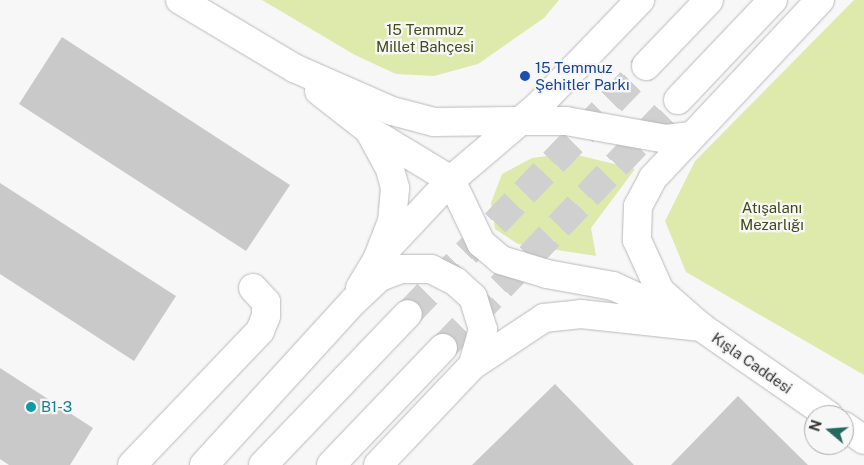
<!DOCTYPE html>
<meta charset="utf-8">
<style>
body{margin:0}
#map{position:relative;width:864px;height:465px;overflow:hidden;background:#f7f7f8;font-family:"Public Sans",sans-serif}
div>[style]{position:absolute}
.green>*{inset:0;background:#dee9ac}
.building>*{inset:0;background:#cac9c9}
.highway-tunnel>*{height:28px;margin-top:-14px;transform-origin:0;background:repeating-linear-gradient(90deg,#d0d0d1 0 28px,transparent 0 42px)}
.roads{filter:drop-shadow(0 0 1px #b9b9ba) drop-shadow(0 0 1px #b9b9ba)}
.minor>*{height:28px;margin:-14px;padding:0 14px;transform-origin:14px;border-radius:14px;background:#fff}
.major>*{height:28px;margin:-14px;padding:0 14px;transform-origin:14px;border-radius:14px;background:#fff}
.highway>*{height:28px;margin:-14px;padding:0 14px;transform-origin:14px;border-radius:14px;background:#fff}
.dots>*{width:14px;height:14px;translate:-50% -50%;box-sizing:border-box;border:2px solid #f7f7f8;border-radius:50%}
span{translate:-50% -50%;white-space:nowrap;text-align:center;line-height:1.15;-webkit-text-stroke:4.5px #f7f7f8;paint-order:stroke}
.park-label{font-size:15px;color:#444b19}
.transit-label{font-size:15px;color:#164399}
.left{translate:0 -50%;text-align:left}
.street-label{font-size:15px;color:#343434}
.culture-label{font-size:15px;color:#0d838f}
.north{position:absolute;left:804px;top:405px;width:50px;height:50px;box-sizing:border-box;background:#f7f7f8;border:1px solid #a9a9aa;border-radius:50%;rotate:288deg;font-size:14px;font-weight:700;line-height:20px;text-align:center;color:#343434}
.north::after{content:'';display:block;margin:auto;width:18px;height:22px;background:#24695d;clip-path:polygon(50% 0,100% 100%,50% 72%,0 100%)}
</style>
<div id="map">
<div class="green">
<div style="clip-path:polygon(262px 0,559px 0,544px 18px,478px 64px,434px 76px,396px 74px,355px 55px)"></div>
<div style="clip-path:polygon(854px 0,864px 0,864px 375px,686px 272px,665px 221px,695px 161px)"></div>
<div style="clip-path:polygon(569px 153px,635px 169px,591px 228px,596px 256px,518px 244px,495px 229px,491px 203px,502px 174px,532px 158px)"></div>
</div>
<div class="building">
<div style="clip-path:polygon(62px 37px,290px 185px,246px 251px,19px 104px)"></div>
<div style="clip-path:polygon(0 183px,176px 296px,134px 361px,0 274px)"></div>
<div style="clip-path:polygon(0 368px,93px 428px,70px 465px,9px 465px,0 459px)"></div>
<div style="clip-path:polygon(555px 384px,634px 465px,472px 465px)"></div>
<div style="clip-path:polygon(738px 396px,808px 465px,671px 465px)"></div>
</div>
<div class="highway-tunnel">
<div style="left:408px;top:314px;width:344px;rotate:-46.2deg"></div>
<div style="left:443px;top:348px;width:342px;rotate:-46.5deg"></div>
</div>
<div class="roads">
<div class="minor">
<div style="left:132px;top:465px;width:185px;rotate:-46.3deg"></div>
<div style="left:260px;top:331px;width:16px;rotate:-68deg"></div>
<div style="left:266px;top:316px;width:14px;rotate:-90deg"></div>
<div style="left:266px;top:302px;width:19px;rotate:-133deg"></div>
</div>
<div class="major">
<div style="left:180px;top:0;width:133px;rotate:30.8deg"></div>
<div style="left:294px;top:68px;width:107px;rotate:23.7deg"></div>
<div style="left:392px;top:111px;width:43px;rotate:14.7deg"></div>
<div style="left:434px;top:122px;width:81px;rotate:-0.7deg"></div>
<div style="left:820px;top:0;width:244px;rotate:133.2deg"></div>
<div style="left:653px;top:178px;width:32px;rotate:118deg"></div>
<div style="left:638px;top:206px;width:34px;rotate:92deg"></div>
<div style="left:637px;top:240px;width:56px;rotate:65.7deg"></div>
<div style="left:660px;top:291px;width:55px;rotate:41.3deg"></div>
<div style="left:701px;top:327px;width:155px;rotate:34.7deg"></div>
<div style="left:319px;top:91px;width:65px;rotate:38.1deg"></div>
<div style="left:370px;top:131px;width:95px;rotate:31.2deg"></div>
<div style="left:370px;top:132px;width:42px;rotate:61.6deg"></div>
<div style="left:390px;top:169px;width:20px;rotate:75deg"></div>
<div style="left:395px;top:188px;width:33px;rotate:95deg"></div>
<div style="left:392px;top:221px;width:40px;rotate:111deg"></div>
<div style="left:844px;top:426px;width:24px;rotate:35deg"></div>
</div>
<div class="highway">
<div style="left:646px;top:66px;width:91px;rotate:-46.3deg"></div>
<div style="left:678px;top:100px;width:138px;rotate:-46.5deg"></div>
<div style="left:515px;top:121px;width:51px"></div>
<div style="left:566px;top:121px;width:102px;rotate:10.2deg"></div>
<div style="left:666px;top:139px;width:23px;rotate:-7deg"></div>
<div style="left:451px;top:180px;width:70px;rotate:64.5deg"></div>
<div style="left:481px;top:243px;width:26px;rotate:40deg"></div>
<div style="left:501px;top:260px;width:48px;rotate:16.9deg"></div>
<div style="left:547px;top:274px;width:67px;rotate:10.3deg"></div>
<div style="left:613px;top:286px;width:79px;rotate:24.6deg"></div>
<div style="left:360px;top:288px;width:35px;rotate:-59deg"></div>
<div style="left:378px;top:258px;width:107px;rotate:-46.9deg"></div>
<div style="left:451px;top:180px;width:116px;rotate:-40.4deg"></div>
<div style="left:539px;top:105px;width:146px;rotate:-46.1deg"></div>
<div style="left:204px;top:465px;width:222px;rotate:-47.6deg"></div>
<div style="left:354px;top:301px;width:35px;rotate:-43deg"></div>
<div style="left:380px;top:277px;width:22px;rotate:-21deg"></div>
<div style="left:401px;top:269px;width:30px"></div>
<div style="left:431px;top:269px;width:27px;rotate:27deg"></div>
<div style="left:455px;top:281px;width:24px;rotate:42deg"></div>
<div style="left:473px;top:297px;width:34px;rotate:73deg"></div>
<div style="left:483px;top:329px;width:37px;rotate:106deg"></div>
<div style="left:263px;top:465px;width:209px;rotate:-46.2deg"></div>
<div style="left:331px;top:465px;width:162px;rotate:-46.3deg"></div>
<div style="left:378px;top:465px;width:138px;rotate:-46.5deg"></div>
<div style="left:473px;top:365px;width:85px;rotate:-33.5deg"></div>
<div style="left:544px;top:318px;width:37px;rotate:-6deg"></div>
<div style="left:581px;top:314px;width:121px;rotate:6.2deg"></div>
</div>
</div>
<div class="dots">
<div style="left:525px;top:76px;background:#1a4fb4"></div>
<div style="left:31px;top:407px;background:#0f9aa8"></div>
</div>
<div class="park-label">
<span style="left:425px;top:38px">15 Temmuz<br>Millet Bahçesi</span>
<span style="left:772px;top:216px">Atışalanı<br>Mezarlığı</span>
</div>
<div class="transit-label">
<span class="left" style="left:535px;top:76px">15 Temmuz<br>Şehitler Parkı</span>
</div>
<div class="street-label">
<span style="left:752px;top:363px;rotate:35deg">Kışla Caddesi</span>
</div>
<div class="culture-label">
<span class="left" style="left:41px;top:407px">B1-3</span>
</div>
<div class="north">N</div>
</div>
